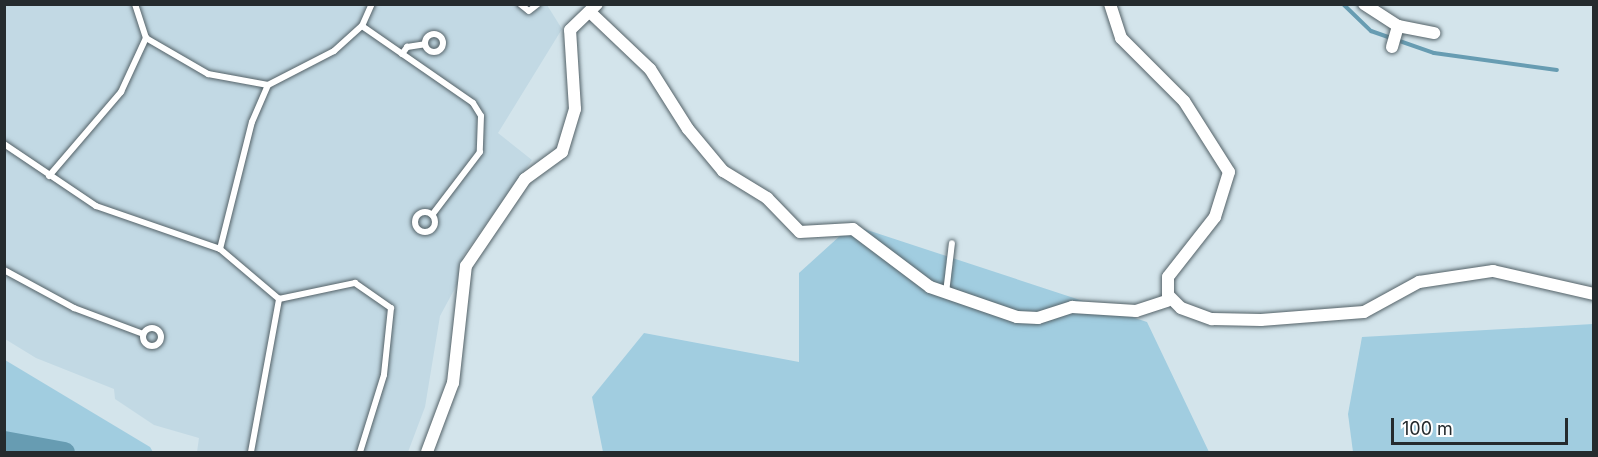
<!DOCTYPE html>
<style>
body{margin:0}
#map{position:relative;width:1598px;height:457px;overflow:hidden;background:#d3e4eb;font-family:Inter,sans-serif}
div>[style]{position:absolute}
.built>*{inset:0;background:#c2d9e4}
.green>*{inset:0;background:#a1cde0}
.stream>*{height:4px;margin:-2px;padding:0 2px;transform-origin:2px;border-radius:2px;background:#679cb2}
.river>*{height:21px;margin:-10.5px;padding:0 10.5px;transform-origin:10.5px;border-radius:10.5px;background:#679cb2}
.roads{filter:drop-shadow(0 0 2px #546268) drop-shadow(0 0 2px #546268)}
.lane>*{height:6px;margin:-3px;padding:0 3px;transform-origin:3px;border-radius:3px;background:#fff}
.lane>.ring{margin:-3px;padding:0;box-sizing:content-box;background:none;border:6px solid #fff;border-radius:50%}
.street>*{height:12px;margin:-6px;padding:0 6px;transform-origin:6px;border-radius:6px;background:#fff}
span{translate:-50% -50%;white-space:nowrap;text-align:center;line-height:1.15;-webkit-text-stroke:4.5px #fff;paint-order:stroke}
.frame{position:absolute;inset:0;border:6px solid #252b2e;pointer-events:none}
.scale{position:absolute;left:1391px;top:418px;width:177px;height:27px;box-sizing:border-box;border:3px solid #252b2e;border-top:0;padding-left:8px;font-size:18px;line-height:21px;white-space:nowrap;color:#252b2e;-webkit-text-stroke:4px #fff;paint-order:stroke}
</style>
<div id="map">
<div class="built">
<div style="clip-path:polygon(5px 5px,547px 5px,562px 29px,498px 133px,532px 160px,463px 256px,460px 279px,440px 316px,425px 407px,408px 452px,197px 452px,199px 438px,154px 425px,115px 399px,114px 389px,36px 358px,5px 339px)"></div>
</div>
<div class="green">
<div style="clip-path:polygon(852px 225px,1147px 322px,1209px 452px,603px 452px,592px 397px,644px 333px,799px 362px,799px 273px)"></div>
<div style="clip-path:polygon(1593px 324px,1593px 452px,1353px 452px,1348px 414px,1362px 337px)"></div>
<div style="clip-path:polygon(5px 360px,150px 447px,153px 452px,5px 452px)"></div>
</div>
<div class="stream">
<div style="left:1343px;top:4px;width:39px;rotate:44deg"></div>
<div style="left:1371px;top:31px;width:67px;rotate:19.2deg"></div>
<div style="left:1434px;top:53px;width:124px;rotate:7.9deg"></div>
</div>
<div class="river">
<div style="left:4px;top:441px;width:61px;rotate:10.4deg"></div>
</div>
<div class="roads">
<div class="lane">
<div style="left:520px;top:4px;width:11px;rotate:38deg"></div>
<div style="left:529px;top:11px;width:11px;rotate:-38deg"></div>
<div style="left:362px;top:26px;width:135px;rotate:34.7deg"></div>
<div style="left:473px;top:103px;width:15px;rotate:58deg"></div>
<div style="left:481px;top:116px;width:36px;rotate:92deg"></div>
<div style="left:480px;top:152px;width:79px;rotate:127.3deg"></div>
<div class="ring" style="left:425px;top:34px;width:12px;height:12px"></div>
<div style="left:146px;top:38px;width:72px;rotate:30.1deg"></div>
<div style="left:208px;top:74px;width:61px;rotate:10.4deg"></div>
<div style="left:402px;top:54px;width:9px;rotate:-54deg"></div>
<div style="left:407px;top:47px;width:18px;rotate:-9deg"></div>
<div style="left:4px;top:144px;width:111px;rotate:34deg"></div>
<div style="left:96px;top:206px;width:131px;rotate:19.1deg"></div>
<div style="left:220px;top:249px;width:77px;rotate:40.3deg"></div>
<div style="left:49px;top:176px;width:111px;rotate:-49.4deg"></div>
<div style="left:121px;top:92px;width:60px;rotate:-65.2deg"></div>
<div style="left:146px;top:38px;width:36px;rotate:-108deg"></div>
<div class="ring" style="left:415px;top:212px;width:14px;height:14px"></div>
<div style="left:220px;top:249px;width:131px;rotate:-75.9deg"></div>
<div style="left:252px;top:122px;width:40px;rotate:-66.6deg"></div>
<div style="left:268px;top:85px;width:74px;rotate:-27.3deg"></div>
<div style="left:334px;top:51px;width:38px;rotate:-42deg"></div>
<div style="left:362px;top:26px;width:24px;rotate:-66deg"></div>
<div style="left:4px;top:270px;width:80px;rotate:28.5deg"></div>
<div style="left:74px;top:308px;width:74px;rotate:20.6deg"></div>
<div style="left:946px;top:293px;width:50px;rotate:-83.2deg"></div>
<div style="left:279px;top:299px;width:78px;rotate:-11.9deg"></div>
<div style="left:355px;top:283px;width:44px;rotate:34.8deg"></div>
<div style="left:391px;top:308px;width:67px;rotate:96deg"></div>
<div style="left:384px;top:375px;width:81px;rotate:107.3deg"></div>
<div class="ring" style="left:143px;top:328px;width:12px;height:12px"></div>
<div style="left:251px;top:452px;width:156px;rotate:-79.6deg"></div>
</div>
<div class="street">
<div style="left:1110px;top:4px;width:36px;rotate:72deg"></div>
<div style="left:1121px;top:38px;width:89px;rotate:45deg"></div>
<div style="left:1184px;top:101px;width:84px;rotate:57.6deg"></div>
<div style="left:1229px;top:172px;width:47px;rotate:107.3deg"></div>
<div style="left:1215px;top:217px;width:76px;rotate:128.1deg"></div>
<div style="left:1168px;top:277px;width:18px;rotate:90deg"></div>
<div style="left:1168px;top:295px;width:18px;rotate:45deg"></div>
<div style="left:1181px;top:308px;width:33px;rotate:20deg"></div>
<div style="left:1212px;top:319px;width:49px;rotate:1.2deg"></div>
<div style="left:1261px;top:320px;width:103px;rotate:-4.4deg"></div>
<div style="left:1364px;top:312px;width:63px;rotate:-28.6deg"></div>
<div style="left:1419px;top:282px;width:75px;rotate:-8.5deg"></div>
<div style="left:1493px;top:271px;width:104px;rotate:12.8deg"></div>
<div style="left:1364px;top:4px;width:40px;rotate:32.9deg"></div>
<div style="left:1398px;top:26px;width:37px;rotate:11deg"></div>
<div style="left:592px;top:14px;width:80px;rotate:43.5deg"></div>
<div style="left:650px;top:69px;width:71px;rotate:57.7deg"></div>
<div style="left:688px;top:129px;width:55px;rotate:50.2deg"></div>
<div style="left:723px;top:171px;width:52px;rotate:31.5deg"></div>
<div style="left:767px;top:198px;width:47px;rotate:45.9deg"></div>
<div style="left:800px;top:232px;width:53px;rotate:-3.2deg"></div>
<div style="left:853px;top:229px;width:96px;rotate:37deg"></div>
<div style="left:930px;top:287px;width:92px;rotate:19deg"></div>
<div style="left:1017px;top:317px;width:21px;rotate:3deg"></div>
<div style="left:1038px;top:318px;width:36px;rotate:-18deg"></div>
<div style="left:1072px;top:307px;width:64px;rotate:3.6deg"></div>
<div style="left:1136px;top:311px;width:33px;rotate:-18deg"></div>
<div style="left:1392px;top:47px;width:22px;rotate:-74deg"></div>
<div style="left:427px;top:452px;width:74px;rotate:-69.4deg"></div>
<div style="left:453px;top:383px;width:118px;rotate:-83.7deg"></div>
<div style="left:466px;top:266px;width:105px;rotate:-55.9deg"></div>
<div style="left:525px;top:179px;width:46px;rotate:-36.1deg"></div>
<div style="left:562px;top:152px;width:45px;rotate:-73.2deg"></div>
<div style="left:575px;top:109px;width:79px;rotate:-93.6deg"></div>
<div style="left:570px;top:30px;width:37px;rotate:-44deg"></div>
</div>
</div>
<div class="frame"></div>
<div class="scale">100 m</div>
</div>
